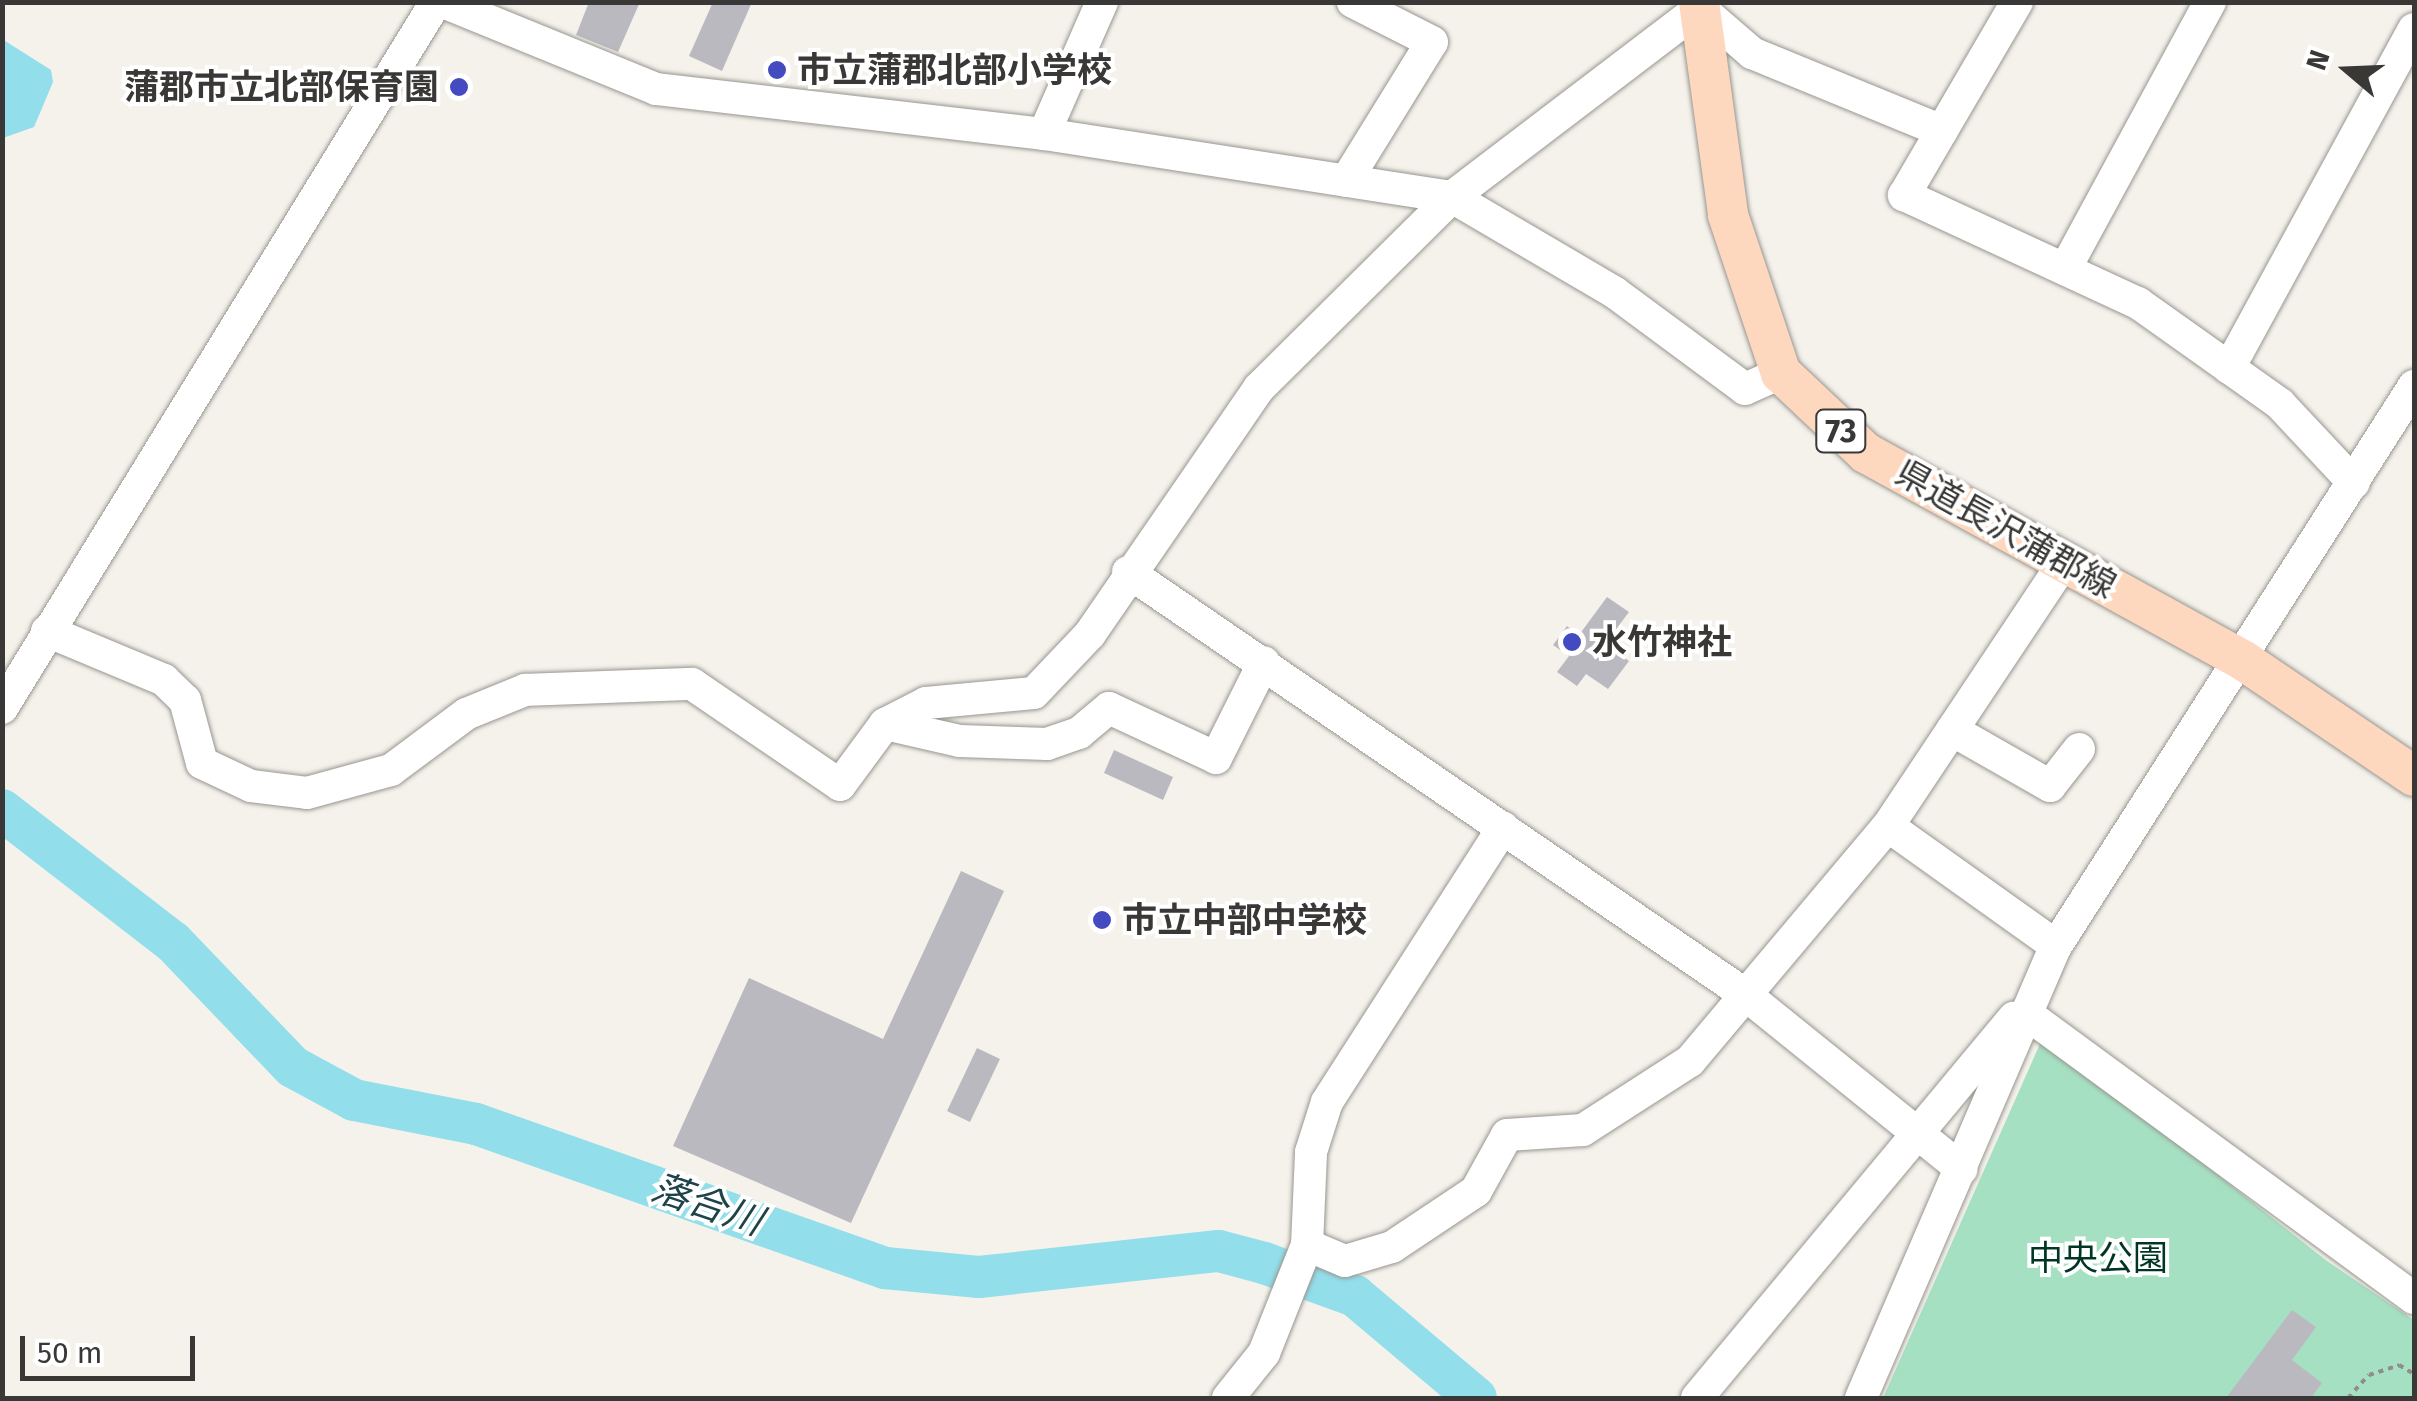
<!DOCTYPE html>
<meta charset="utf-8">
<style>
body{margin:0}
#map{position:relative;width:2417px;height:1401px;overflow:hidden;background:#f5f2ec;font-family:"Fira Sans","Noto Sans JP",sans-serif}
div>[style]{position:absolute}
.green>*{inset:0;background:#a6e0c3}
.water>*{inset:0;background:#92deeb}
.river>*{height:42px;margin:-21px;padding:0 21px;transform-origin:21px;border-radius:21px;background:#92deeb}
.building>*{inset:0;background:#bab9bf}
.path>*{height:4px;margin-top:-2px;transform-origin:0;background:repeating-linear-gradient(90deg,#908e8a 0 5px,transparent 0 10px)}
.roads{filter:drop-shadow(0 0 2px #989690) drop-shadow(0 0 2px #989690)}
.minor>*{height:32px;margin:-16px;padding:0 16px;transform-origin:16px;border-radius:16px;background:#fff}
.major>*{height:40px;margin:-20px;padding:0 20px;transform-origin:20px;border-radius:20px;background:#fed8be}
.dots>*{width:28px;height:28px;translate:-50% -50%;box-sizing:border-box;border:5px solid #fff;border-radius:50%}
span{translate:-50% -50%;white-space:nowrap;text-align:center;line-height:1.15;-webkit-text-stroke:8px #fff;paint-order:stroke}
.shield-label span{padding:2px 8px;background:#fff;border:2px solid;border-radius:8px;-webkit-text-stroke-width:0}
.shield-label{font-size:32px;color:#393836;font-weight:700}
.poi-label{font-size:35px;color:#393836;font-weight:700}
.left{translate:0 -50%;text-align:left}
.right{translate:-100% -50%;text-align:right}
.street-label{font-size:35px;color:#393836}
.park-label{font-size:35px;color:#003623}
.water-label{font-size:38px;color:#1e4349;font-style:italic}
.frame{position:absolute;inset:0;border:5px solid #393836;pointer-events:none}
.north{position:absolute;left:2297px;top:20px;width:100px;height:100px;-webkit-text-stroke:8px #fff;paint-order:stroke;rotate:289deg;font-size:28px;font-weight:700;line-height:40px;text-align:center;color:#393836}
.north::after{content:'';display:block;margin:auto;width:35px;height:45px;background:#393836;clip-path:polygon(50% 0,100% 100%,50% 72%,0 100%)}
.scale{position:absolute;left:20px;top:1336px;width:175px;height:45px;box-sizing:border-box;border:5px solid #393836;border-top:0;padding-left:12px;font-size:30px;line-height:35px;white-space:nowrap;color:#393836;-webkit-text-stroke:8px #fff;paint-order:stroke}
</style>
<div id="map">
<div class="green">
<div style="clip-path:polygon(2043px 1037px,2327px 1261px,2414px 1320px,2414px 1398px,1883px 1398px)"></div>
</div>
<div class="water">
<div style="clip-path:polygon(2px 39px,51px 70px,53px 82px,34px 127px,3px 138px)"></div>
</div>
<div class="river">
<div style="left:2px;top:810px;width:216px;rotate:37.7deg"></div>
<div style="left:173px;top:942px;width:173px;rotate:46.2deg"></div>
<div style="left:293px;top:1067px;width:69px;rotate:28.4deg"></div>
<div style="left:354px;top:1100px;width:124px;rotate:11.1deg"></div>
<div style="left:476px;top:1124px;width:434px;rotate:19.4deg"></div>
<div style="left:885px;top:1268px;width:94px;rotate:5.5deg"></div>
<div style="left:979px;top:1277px;width:241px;rotate:-6.2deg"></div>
<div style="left:1219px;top:1251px;width:47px;rotate:14.9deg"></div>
<div style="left:1264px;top:1263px;width:97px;rotate:19.9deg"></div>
<div style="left:1355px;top:1296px;width:158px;rotate:40.1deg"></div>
</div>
<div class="building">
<div style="clip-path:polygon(589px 2px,640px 2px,618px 52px,576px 35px)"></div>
<div style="clip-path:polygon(713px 2px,752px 2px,722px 71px,689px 56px)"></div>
<div style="clip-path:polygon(1607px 597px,1629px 612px,1605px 644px,1629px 661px,1608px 689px,1586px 674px,1577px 686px,1557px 672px,1569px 656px,1553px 645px,1567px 626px,1579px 635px)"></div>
<div style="clip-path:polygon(1114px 750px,1173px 777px,1163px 800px,1104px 773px)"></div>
<div style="clip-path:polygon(961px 871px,1004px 891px,851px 1223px,673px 1146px,749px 978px,883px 1039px)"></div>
<div style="clip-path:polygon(977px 1048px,1000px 1059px,970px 1122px,947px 1111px)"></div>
<div style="clip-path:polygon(2292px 1310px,2316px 1327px,2292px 1360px,2322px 1383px,2311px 1398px,2226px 1398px)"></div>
</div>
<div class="path">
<div style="left:2348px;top:1398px;width:31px;rotate:-48deg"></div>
<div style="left:2369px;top:1375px;width:32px;rotate:-18deg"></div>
<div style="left:2399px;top:1365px;width:17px;rotate:31deg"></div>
</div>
<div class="roads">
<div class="minor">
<div style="left:443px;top:2px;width:230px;rotate:22.2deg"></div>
<div style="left:656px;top:89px;width:391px;rotate:6.6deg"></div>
<div style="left:1044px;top:134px;width:413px;rotate:8.8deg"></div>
<div style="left:1452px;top:197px;width:188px;rotate:30.4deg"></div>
<div style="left:1614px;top:292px;width:163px;rotate:36.5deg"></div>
<div style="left:1745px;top:389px;width:39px;rotate:-24deg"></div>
<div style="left:2017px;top:2px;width:224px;rotate:120.3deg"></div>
<div style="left:1904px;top:195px;width:258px;rotate:24.8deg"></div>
<div style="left:2138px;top:303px;width:174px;rotate:35.4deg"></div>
<div style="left:2280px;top:404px;width:108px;rotate:46.9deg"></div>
<div style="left:1044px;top:134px;width:144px;rotate:-66.3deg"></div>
<div style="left:1346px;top:181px;width:163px;rotate:-58.3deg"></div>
<div style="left:1432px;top:42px;width:89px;rotate:-153.1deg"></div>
<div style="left:2065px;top:269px;width:304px;rotate:-61.5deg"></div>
<div style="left:2229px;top:368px;width:386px;rotate:-61.4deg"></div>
<div style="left:1128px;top:572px;width:749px;rotate:34.39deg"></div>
<div style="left:1746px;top:995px;width:277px;rotate:38.9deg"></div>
<div style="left:47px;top:631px;width:127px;rotate:22.7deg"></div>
<div style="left:164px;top:680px;width:29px;rotate:44deg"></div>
<div style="left:185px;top:700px;width:65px;rotate:74.9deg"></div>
<div style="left:202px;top:763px;width:54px;rotate:25.1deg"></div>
<div style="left:251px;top:786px;width:56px;rotate:7.1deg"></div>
<div style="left:307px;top:793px;width:87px;rotate:-15.3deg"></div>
<div style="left:391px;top:770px;width:94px;rotate:-36.7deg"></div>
<div style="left:466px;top:714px;width:64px;rotate:-22.1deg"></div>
<div style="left:525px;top:690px;width:167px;rotate:-2.1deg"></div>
<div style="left:692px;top:684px;width:179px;rotate:34.3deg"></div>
<div style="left:840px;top:785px;width:76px;rotate:-53.6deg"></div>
<div style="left:885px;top:724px;width:46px;rotate:-27.1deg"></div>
<div style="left:926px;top:703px;width:108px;rotate:-5.3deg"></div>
<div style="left:1034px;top:693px;width:81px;rotate:-46.5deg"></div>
<div style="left:1090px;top:634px;width:298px;rotate:-55.5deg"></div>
<div style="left:1259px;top:388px;width:272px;rotate:-44.7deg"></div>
<div style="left:1452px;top:197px;width:312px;rotate:-37.3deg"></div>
<div style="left:1700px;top:8px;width:69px;rotate:40.9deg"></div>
<div style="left:1752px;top:53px;width:205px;rotate:22.3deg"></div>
<div style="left:2px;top:708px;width:829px;rotate:-58.42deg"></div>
<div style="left:885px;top:724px;width:77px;rotate:12.8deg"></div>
<div style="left:960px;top:741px;width:87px;rotate:2deg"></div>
<div style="left:1047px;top:744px;width:34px;rotate:-19deg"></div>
<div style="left:1079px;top:733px;width:39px;rotate:-40deg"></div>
<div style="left:1109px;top:708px;width:118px;rotate:25deg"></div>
<div style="left:1216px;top:758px;width:107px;rotate:-63.4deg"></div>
<div style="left:1952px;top:730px;width:113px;rotate:29.7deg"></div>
<div style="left:2050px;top:786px;width:47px;rotate:-51.9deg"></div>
<div style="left:1888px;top:826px;width:206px;rotate:35.5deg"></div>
<div style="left:2027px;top:1014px;width:480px;rotate:36.3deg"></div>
<div style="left:1307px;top:1245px;width:41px;rotate:22.8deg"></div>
<div style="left:1345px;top:1261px;width:49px;rotate:-16.6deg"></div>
<div style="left:1392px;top:1247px;width:101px;rotate:-33.7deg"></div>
<div style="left:1476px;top:1191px;width:64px;rotate:-61deg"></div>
<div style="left:1507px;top:1135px;width:76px;rotate:-3.8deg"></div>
<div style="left:1583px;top:1130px;width:127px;rotate:-32.8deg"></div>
<div style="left:1690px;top:1061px;width:307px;rotate:-49.9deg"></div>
<div style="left:1888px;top:826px;width:319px;rotate:-56.3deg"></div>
<div style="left:1228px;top:1398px;width:58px;rotate:-51.3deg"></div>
<div style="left:1264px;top:1353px;width:116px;rotate:-68.3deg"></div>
<div style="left:1307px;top:1245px;width:93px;rotate:-87.5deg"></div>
<div style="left:1311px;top:1152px;width:52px;rotate:-72.3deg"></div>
<div style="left:1327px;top:1102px;width:326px;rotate:-57.3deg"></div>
<div style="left:1697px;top:1398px;width:495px;rotate:-50.2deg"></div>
<div style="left:1861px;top:1398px;width:492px;rotate:-66.7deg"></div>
<div style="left:2056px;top:946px;width:665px;rotate:-57.41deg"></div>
</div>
<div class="major">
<div style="left:1699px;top:2px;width:215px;rotate:82.2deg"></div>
<div style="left:1728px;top:215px;width:167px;rotate:71.5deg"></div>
<div style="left:1781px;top:373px;width:117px;rotate:43.3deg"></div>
<div style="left:1866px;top:453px;width:431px;rotate:28.8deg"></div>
<div style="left:2244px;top:661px;width:205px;rotate:34.1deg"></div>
</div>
</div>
<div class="dots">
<div style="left:777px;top:70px;background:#444bc0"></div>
<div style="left:459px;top:87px;background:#444bc0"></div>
<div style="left:1572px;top:642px;background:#444bc0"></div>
<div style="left:1102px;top:920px;background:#444bc0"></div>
</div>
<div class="shield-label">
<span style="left:1841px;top:431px">73</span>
</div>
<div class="poi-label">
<span class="left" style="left:797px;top:70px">市立蒲郡北部小学校</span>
<span class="right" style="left:439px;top:87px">蒲郡市立北部保育園</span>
<span class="left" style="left:1592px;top:642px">水竹神社</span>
<span class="left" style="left:1122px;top:920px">市立中部中学校</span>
</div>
<div class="street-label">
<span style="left:2006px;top:529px;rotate:29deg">県道長沢蒲郡線</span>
</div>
<div class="park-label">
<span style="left:2098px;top:1258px">中央公園</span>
</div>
<div class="water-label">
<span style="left:707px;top:1205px;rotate:19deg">落合川</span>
</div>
<div class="frame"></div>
<div class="north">N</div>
<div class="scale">50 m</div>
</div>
